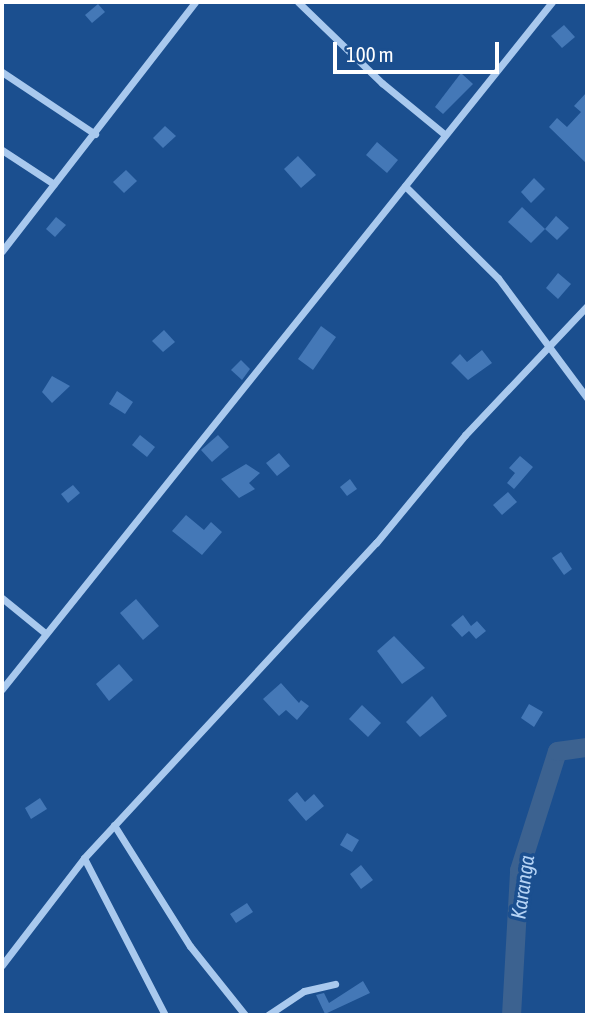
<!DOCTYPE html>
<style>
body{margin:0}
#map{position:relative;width:589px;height:1017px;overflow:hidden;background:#1b4f8f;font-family:"Asap Condensed",sans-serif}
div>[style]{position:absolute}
.river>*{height:19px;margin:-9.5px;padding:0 9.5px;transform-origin:9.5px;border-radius:9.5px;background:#3c6290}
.building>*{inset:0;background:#4478b7}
.street>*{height:7px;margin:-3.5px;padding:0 3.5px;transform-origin:3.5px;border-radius:3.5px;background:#a9c9ee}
span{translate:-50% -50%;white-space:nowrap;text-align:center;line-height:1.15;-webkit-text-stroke:7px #1b4f8f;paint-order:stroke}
.water-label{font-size:21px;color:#b5d3f5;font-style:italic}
.frame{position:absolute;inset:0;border:4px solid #fff;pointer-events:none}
.scale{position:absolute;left:333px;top:42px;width:166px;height:32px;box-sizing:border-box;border:4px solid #fff;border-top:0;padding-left:9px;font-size:21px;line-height:24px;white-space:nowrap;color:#fff;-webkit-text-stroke:5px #1b4f8f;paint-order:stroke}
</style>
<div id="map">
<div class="river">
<div style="left:511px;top:1015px;width:145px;rotate:-86.8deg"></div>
<div style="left:519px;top:870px;width:125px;rotate:-72.3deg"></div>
<div style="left:557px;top:751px;width:30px;rotate:-8deg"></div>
</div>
<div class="building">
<div style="clip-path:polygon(98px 4px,105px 12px,92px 23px,85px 15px)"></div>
<div style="clip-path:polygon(564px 25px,575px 37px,562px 48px,551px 36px)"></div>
<div style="clip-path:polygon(461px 73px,473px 84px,443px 114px,435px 107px)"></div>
<div style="clip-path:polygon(587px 92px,587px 164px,549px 127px,557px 118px,567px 127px,581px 112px,574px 106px)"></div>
<div style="clip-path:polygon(165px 126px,176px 136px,163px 148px,153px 138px)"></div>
<div style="clip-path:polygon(377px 142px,398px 160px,387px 173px,366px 155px)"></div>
<div style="clip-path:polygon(298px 156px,316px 175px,301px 188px,284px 169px)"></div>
<div style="clip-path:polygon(126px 170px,137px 181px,124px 193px,113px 182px)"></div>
<div style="clip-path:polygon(534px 178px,545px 189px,531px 203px,521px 192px)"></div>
<div style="clip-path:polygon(522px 207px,545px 229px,531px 243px,508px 222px)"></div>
<div style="clip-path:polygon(556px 216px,569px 228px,557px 240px,545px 229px)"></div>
<div style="clip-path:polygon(56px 217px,66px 225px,55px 237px,46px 229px)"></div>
<div style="clip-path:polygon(558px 273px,571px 284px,558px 299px,546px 288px)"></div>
<div style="clip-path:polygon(321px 326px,336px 337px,313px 370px,298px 359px)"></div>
<div style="clip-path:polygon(164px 330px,175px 342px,163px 352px,152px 341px)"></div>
<div style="clip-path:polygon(482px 350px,492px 363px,468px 380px,451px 363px,460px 354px,467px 362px)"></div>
<div style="clip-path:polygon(241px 360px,250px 369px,242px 380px,231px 370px)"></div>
<div style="clip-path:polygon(52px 376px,70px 386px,52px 403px,42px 392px)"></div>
<div style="clip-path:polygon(117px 391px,133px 402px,125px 414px,109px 404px)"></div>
<div style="clip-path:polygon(140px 435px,155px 447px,147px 457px,132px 445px)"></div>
<div style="clip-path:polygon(218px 435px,229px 447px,212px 462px,201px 450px)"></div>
<div style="clip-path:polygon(279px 453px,290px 466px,277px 476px,266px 463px)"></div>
<div style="clip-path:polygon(520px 456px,533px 467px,514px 489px,507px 483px,515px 473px,509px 468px)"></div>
<div style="clip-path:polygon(246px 464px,260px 473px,249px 483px,255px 489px,239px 498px,221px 479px)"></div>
<div style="clip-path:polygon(350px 479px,357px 489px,347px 496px,340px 487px)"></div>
<div style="clip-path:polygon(73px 485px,80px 493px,68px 503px,61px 494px)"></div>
<div style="clip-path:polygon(508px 492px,517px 502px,502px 515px,493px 505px)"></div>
<div style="clip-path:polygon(186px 515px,204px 530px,211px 522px,222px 532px,202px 555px,172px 531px)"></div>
<div style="clip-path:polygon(561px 552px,572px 569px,564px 575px,552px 558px)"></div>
<div style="clip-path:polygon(136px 599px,159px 626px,143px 640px,120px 613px)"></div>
<div style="clip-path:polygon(463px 615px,471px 626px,477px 621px,486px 631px,476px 639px,469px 631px,462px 637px,451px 625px)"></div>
<div style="clip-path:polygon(394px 636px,425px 668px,402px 684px,377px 651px)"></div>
<div style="clip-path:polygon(119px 664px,133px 680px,109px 701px,96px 684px)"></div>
<div style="clip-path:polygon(281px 683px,299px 703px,301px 700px,309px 706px,297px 720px,286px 710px,279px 716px,263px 699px)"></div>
<div style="clip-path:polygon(432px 696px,447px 716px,420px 737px,406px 722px)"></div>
<div style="clip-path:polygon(529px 704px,543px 712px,534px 727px,521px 718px)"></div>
<div style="clip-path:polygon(362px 705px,381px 723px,368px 737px,349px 719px)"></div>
<div style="clip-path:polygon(297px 792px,305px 802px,314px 794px,324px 806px,306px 821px,288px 800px)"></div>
<div style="clip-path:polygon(40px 798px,47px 809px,31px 819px,25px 808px)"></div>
<div style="clip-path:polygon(347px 833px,359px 840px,352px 852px,340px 845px)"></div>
<div style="clip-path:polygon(361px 865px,373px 880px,361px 889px,350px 874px)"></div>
<div style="clip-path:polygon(247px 903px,253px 912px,236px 923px,230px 914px)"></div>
<div style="clip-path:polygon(363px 981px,370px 993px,325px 1014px,316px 995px,324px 993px,329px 1003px)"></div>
</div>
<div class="street">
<div style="left:298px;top:2px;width:117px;rotate:44deg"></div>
<div style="left:382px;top:83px;width:80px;rotate:39.4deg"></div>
<div style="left:2px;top:72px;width:112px;rotate:33.7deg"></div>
<div style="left:2px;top:150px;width:62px;rotate:33.2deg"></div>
<div style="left:405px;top:186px;width:131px;rotate:44.7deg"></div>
<div style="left:498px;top:278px;width:149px;rotate:53.4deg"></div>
<div style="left:2px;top:251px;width:315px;rotate:-52.2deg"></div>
<div style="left:2px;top:598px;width:55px;rotate:39.1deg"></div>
<div style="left:2px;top:689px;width:880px;rotate:-51.32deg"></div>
<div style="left:114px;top:825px;width:143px;rotate:57.9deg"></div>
<div style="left:190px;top:946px;width:88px;rotate:51.4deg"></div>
<div style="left:84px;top:858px;width:177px;rotate:62.7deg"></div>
<div style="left:2px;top:965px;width:135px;rotate:-52.5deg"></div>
<div style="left:84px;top:858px;width:430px;rotate:-47.2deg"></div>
<div style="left:376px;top:543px;width:140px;rotate:-50.5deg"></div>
<div style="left:465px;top:435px;width:178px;rotate:-46.6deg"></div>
<div style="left:268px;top:1015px;width:43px;rotate:-33.7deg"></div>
<div style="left:304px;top:991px;width:32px;rotate:-13deg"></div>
</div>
<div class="water-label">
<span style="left:522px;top:887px;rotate:-82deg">Karanga</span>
</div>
<div class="frame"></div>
<div class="scale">100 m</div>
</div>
